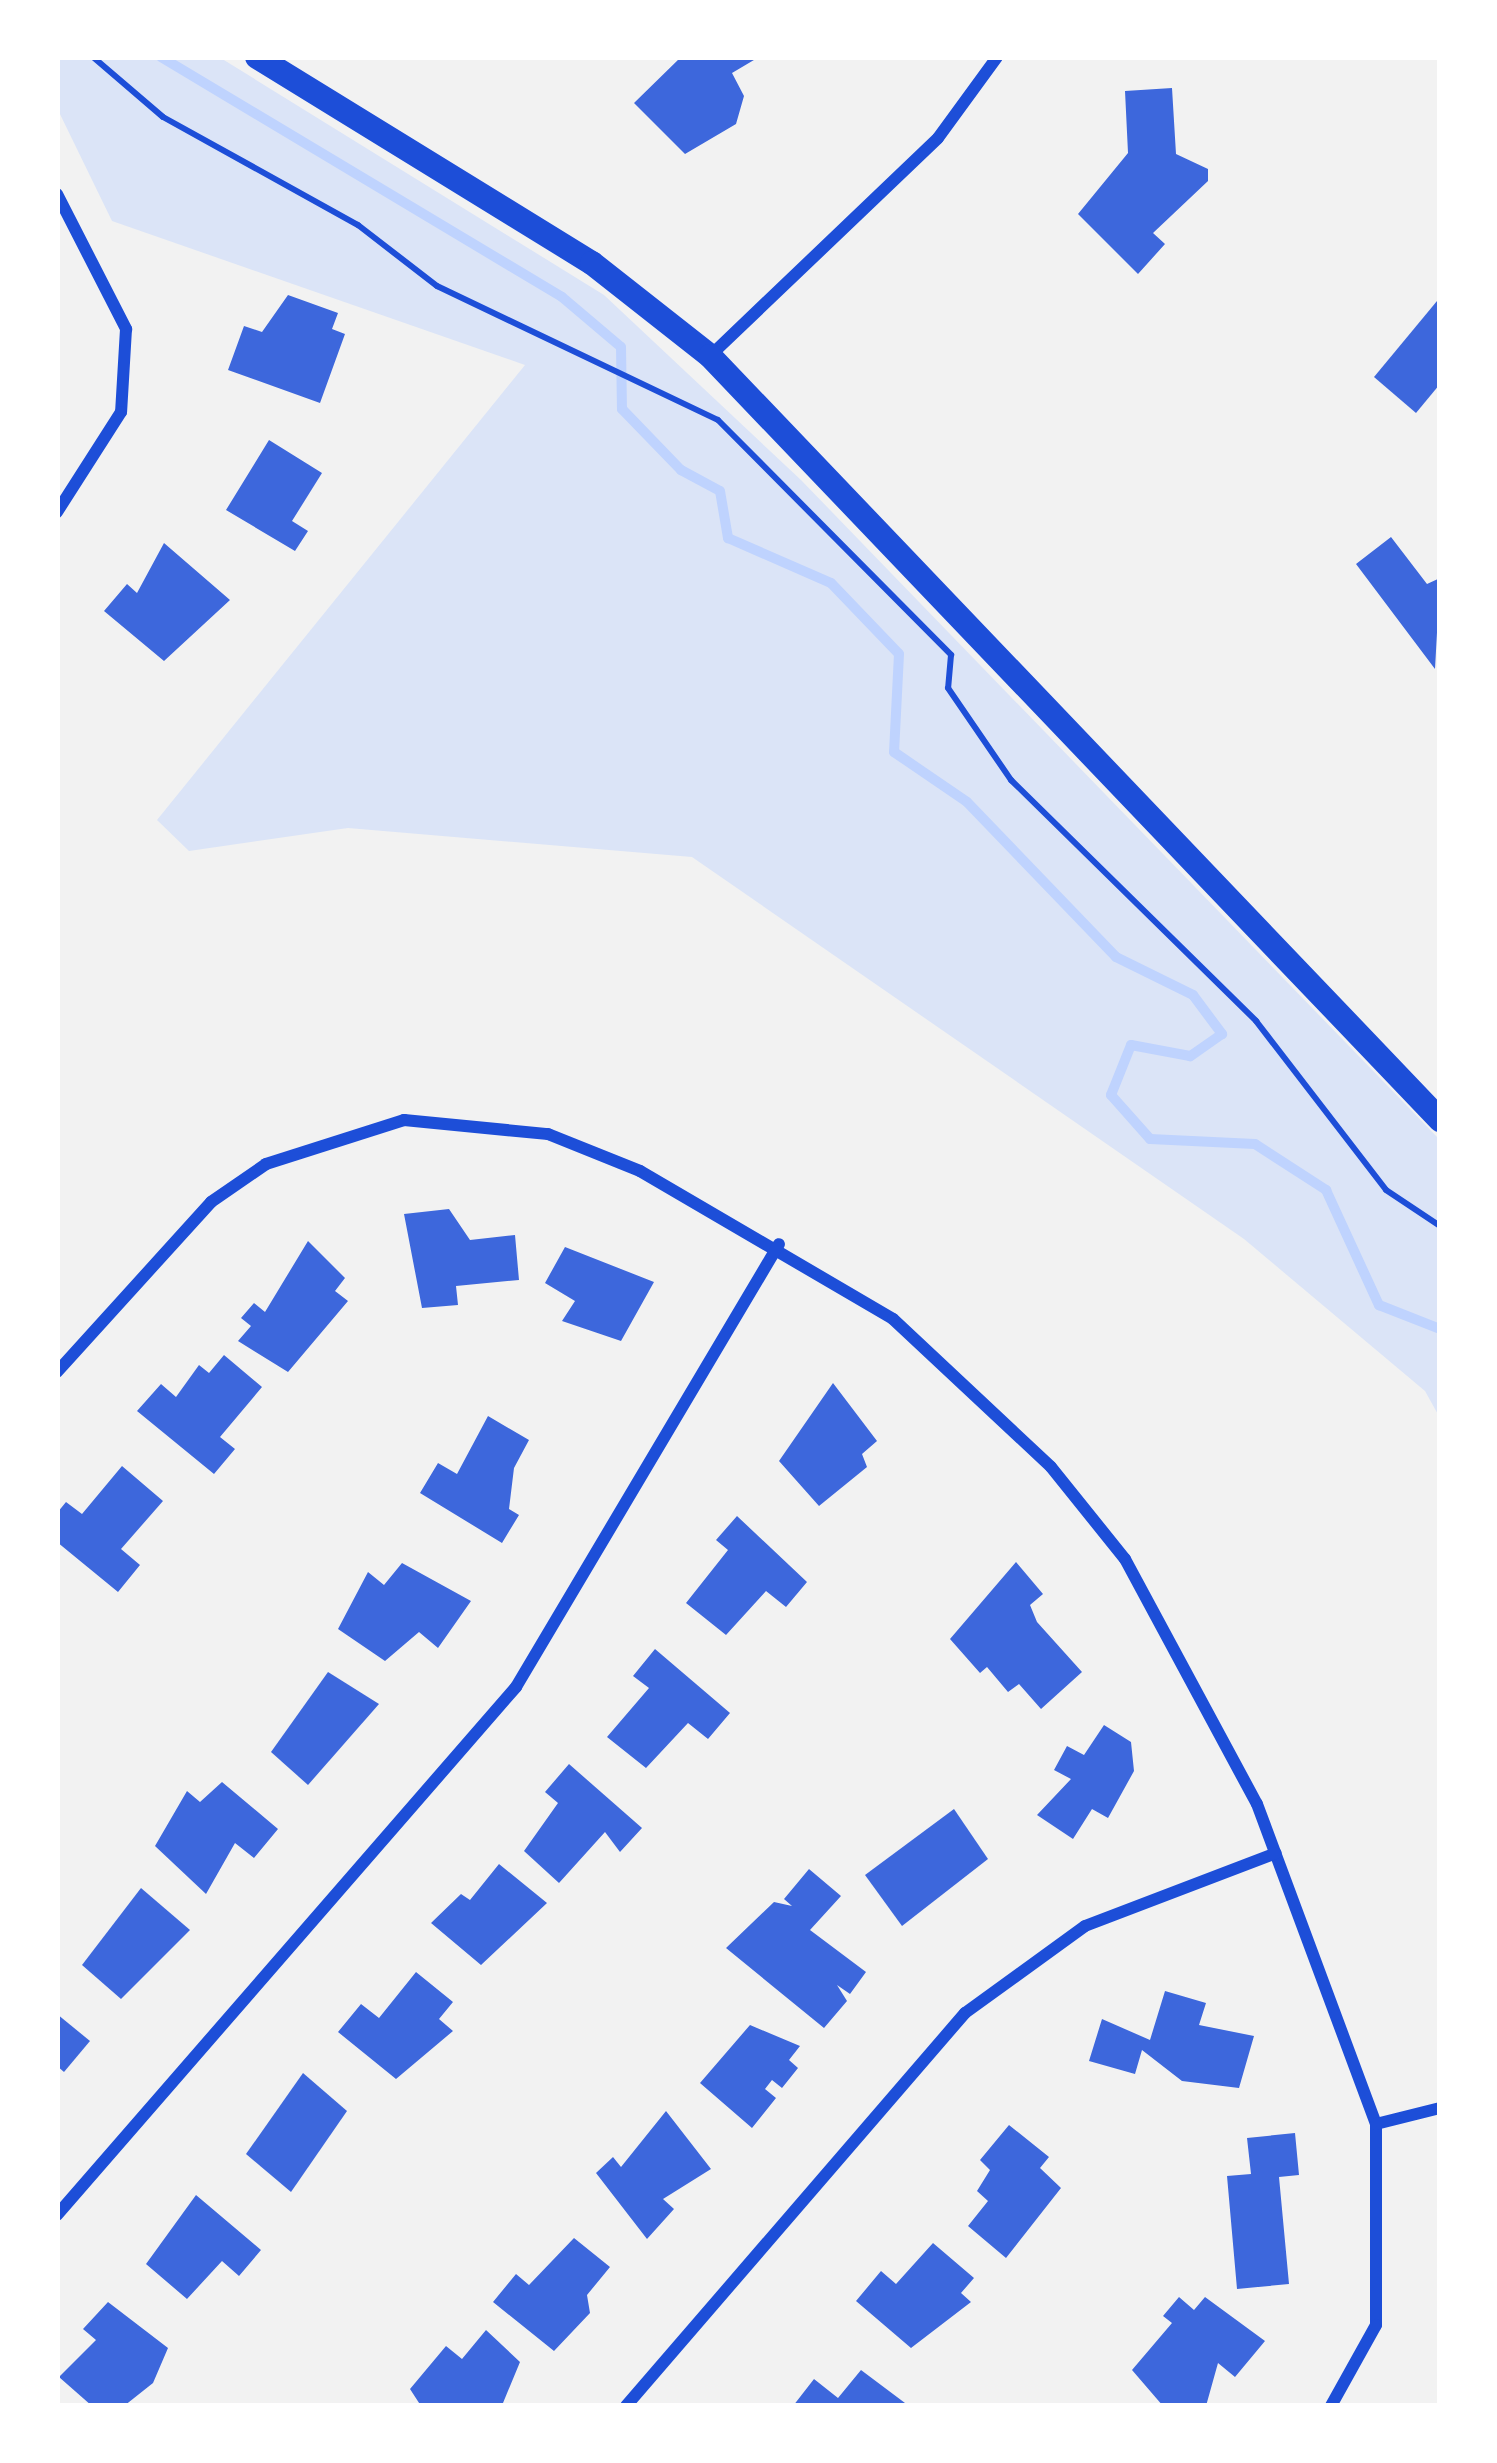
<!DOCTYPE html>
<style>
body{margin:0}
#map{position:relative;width:1497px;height:2463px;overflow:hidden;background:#f2f2f2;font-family:"Golos Text",sans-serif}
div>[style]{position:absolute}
.green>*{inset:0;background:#dbe4f7}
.stream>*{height:10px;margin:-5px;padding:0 5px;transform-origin:5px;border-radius:5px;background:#bfd3fe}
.building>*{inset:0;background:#3d67dc}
.path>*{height:6px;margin:-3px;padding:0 3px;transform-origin:3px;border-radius:3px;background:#1d4ed8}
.minor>*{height:12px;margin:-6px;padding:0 6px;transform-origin:6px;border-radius:6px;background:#1d4ed8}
.secondary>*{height:24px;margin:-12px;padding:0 12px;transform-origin:12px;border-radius:12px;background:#1d4ed8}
span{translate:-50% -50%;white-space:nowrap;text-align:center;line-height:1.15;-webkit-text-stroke:12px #fff;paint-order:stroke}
.frame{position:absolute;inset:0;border:60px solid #fff;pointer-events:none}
</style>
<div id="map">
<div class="green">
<div style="clip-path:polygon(57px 57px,219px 57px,604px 295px,801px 480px,1440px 1140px,1440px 1418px,1425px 1391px,1244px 1239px,692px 857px,348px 828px,189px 851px,157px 820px,525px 365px,112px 221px,57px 108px)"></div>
</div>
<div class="stream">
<div style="left:161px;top:57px;width:467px;rotate:30.9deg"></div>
<div style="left:562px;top:297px;width:77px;rotate:40.3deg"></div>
<div style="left:621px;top:347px;width:62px;rotate:89.1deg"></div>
<div style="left:622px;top:409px;width:85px;rotate:46deg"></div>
<div style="left:681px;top:470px;width:44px;rotate:28.3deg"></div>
<div style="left:720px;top:491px;width:48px;rotate:80.3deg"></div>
<div style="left:728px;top:538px;width:112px;rotate:23.6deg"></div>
<div style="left:831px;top:583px;width:98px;rotate:46.2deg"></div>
<div style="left:899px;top:654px;width:98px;rotate:92.9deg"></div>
<div style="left:894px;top:752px;width:88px;rotate:34.4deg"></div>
<div style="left:967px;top:802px;width:215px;rotate:46.1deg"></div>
<div style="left:1116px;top:957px;width:86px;rotate:26.3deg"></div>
<div style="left:1193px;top:995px;width:49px;rotate:53.4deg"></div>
<div style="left:1222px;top:1034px;width:39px;rotate:145deg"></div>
<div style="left:1190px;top:1056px;width:60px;rotate:-169.4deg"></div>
<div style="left:1131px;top:1045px;width:54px;rotate:111.8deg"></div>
<div style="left:1111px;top:1095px;width:59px;rotate:48.4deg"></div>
<div style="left:1150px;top:1139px;width:105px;rotate:2.7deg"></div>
<div style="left:1255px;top:1144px;width:85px;rotate:32.9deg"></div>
<div style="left:1326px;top:1190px;width:127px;rotate:65.3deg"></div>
<div style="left:1379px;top:1305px;width:66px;rotate:21.5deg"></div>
</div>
<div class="building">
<div style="clip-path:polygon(681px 57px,759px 57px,732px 73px,744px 96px,736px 124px,685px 154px,634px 103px)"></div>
<div style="clip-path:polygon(1172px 88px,1176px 154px,1208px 169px,1208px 181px,1153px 233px,1165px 244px,1138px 274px,1078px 214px,1128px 153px,1125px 91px)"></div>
<div style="clip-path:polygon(288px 295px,338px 313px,332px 329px,345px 334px,320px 403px,228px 370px,244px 326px,262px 332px)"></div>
<div style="clip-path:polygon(1437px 301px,1440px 384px,1416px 413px,1374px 377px)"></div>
<div style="clip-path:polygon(269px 440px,322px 473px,292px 521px,308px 531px,295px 551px,226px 510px)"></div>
<div style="clip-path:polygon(1391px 537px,1427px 584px,1440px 578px,1435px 669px,1356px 564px)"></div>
<div style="clip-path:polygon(164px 543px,230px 600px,164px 661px,104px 611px,127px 584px,137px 593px)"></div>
<div style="clip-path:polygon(449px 1209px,470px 1240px,515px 1235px,519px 1280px,456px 1286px,458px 1305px,422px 1308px,404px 1214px)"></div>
<div style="clip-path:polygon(308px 1241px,345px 1278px,335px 1291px,348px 1301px,288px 1372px,238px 1341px,251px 1326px,241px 1318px,254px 1303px,265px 1312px)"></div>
<div style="clip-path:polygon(565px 1247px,654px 1282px,621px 1341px,562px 1321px,575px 1301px,545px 1283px)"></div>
<div style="clip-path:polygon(224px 1355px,262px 1387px,220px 1437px,235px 1449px,214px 1474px,137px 1411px,161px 1384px,176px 1397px,199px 1365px,209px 1373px)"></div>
<div style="clip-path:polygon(833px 1383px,877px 1441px,862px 1454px,867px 1467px,819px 1506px,779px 1461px)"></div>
<div style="clip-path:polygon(488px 1416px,529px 1440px,514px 1468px,509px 1509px,519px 1515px,502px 1543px,420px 1493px,438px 1463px,457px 1474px)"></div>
<div style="clip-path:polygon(122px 1466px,163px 1501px,121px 1549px,140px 1565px,118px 1592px,57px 1542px,57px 1513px,66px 1502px,82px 1514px)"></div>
<div style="clip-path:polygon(737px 1516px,807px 1582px,786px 1607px,766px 1591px,726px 1635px,686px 1603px,728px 1550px,716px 1540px)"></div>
<div style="clip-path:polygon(1016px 1562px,1043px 1594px,1030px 1605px,1037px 1622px,1082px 1672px,1041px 1709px,1019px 1684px,1008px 1692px,987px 1667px,980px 1673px,950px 1639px)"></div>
<div style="clip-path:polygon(402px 1563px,471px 1601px,438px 1648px,419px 1632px,385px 1661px,338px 1629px,368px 1572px,384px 1585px)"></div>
<div style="clip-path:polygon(655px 1649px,730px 1713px,708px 1739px,688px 1723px,646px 1768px,607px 1737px,649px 1688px,633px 1676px)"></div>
<div style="clip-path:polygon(328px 1672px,379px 1704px,308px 1785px,271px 1752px)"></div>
<div style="clip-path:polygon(1104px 1725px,1131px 1742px,1134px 1771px,1108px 1818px,1092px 1809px,1073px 1839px,1037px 1815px,1071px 1779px,1054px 1770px,1067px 1746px,1084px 1755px)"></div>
<div style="clip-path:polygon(569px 1764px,642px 1828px,620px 1852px,605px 1832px,559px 1883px,524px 1851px,558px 1803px,545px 1792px)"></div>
<div style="clip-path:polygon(222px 1782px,278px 1829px,254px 1858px,235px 1843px,206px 1894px,155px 1846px,187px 1791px,200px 1802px)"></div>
<div style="clip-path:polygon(954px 1809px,988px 1859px,902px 1926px,865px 1875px)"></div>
<div style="clip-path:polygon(499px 1864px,547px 1903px,481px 1965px,431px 1923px,461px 1894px,470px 1900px)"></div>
<div style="clip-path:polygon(809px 1869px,841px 1896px,810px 1930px,866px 1972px,850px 1994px,837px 1985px,847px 2001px,824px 2028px,726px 1948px,774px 1902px,792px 1906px,784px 1899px)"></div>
<div style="clip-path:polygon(141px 1888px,190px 1930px,121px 1999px,82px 1965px)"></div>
<div style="clip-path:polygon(416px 1972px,453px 2002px,439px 2019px,453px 2031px,396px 2079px,338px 2032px,361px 2004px,379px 2018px)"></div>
<div style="clip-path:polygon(1165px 1991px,1206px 2003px,1199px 2025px,1254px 2036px,1239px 2088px,1182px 2081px,1142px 2050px,1135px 2074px,1089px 2061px,1102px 2019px,1150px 2040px)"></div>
<div style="clip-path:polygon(57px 2014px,90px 2041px,64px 2072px,57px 2066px)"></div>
<div style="clip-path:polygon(750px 2025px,800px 2046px,789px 2060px,798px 2068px,782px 2088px,772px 2080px,765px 2089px,776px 2098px,752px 2128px,700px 2083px)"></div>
<div style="clip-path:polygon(303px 2073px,347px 2111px,291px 2192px,246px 2154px)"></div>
<div style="clip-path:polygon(666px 2111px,711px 2169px,663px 2199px,674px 2209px,647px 2239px,596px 2173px,613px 2157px,621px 2167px)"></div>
<div style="clip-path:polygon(1009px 2125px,1049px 2157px,1040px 2168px,1061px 2188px,1006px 2258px,968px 2226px,988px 2201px,977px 2191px,990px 2170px,980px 2160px)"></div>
<div style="clip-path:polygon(1295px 2133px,1299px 2175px,1279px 2177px,1289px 2284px,1237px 2289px,1227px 2176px,1251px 2174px,1247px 2138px)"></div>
<div style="clip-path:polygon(196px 2195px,261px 2250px,239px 2276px,222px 2261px,187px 2299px,146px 2264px)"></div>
<div style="clip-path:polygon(574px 2238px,610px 2267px,587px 2295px,590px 2313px,554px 2351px,493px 2302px,516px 2274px,529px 2285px)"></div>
<div style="clip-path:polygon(933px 2243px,974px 2278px,961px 2293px,971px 2302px,911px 2348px,856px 2301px,881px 2271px,896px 2284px)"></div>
<div style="clip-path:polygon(1179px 2297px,1194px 2310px,1205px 2297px,1265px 2341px,1235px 2377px,1218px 2363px,1206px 2406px,1163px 2406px,1132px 2370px,1172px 2323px,1163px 2316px)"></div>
<div style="clip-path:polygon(108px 2302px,168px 2348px,153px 2383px,124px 2406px,92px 2406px,59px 2377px,96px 2340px,83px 2329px)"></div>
<div style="clip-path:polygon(486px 2330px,520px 2362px,503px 2403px,421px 2406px,410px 2389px,446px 2346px,462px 2359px)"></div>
<div style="clip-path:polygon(861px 2370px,909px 2406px,793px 2406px,814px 2379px,838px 2398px)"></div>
</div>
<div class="path">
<div style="left:93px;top:57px;width:92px;rotate:40.6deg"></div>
<div style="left:163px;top:117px;width:223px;rotate:29deg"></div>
<div style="left:358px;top:225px;width:100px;rotate:37.7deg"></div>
<div style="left:437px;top:286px;width:311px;rotate:25.5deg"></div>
<div style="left:718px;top:420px;width:331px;rotate:45.2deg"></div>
<div style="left:951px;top:655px;width:33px;rotate:95deg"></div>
<div style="left:948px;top:688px;width:112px;rotate:55.6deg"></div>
<div style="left:1011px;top:780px;width:344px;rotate:44.5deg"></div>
<div style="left:1256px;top:1021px;width:213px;rotate:52.4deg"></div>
<div style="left:1386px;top:1190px;width:65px;rotate:33.7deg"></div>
</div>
<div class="minor">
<div style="left:57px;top:194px;width:152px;rotate:62.9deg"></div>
<div style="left:126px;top:329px;width:83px;rotate:93.4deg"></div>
<div style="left:121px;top:412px;width:119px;rotate:122.6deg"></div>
<div style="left:710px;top:356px;width:315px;rotate:-43.7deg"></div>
<div style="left:938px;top:138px;width:100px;rotate:-53.9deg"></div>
<div style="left:57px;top:1372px;width:229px;rotate:-47.8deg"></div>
<div style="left:211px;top:1202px;width:67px;rotate:-34.6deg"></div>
<div style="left:266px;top:1164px;width:145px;rotate:-17.7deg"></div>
<div style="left:404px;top:1120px;width:145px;rotate:5.6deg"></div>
<div style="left:548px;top:1134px;width:99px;rotate:21.9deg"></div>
<div style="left:640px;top:1171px;width:293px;rotate:30.3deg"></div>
<div style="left:893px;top:1319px;width:216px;rotate:43.1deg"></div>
<div style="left:1051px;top:1467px;width:118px;rotate:51.2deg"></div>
<div style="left:1125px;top:1559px;width:278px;rotate:61.7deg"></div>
<div style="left:1257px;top:1804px;width:341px;rotate:69.6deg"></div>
<div style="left:1376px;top:2124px;width:201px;rotate:90deg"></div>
<div style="left:1376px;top:2325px;width:93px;rotate:119.1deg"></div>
<div style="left:1376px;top:2124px;width:66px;rotate:-14deg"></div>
<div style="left:57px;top:2215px;width:700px;rotate:-49deg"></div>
<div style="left:516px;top:1687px;width:515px;rotate:-59.3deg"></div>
<div style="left:626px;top:2406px;width:519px;rotate:-49.22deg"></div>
<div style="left:965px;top:2013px;width:148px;rotate:-35.9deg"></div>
<div style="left:1085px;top:1926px;width:204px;rotate:-20.9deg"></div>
</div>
<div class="secondary">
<div style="left:257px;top:57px;width:393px;rotate:31.6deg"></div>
<div style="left:592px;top:263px;width:150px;rotate:38.2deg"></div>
<div style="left:710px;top:356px;width:1057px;rotate:46.3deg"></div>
</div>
<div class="frame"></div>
</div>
